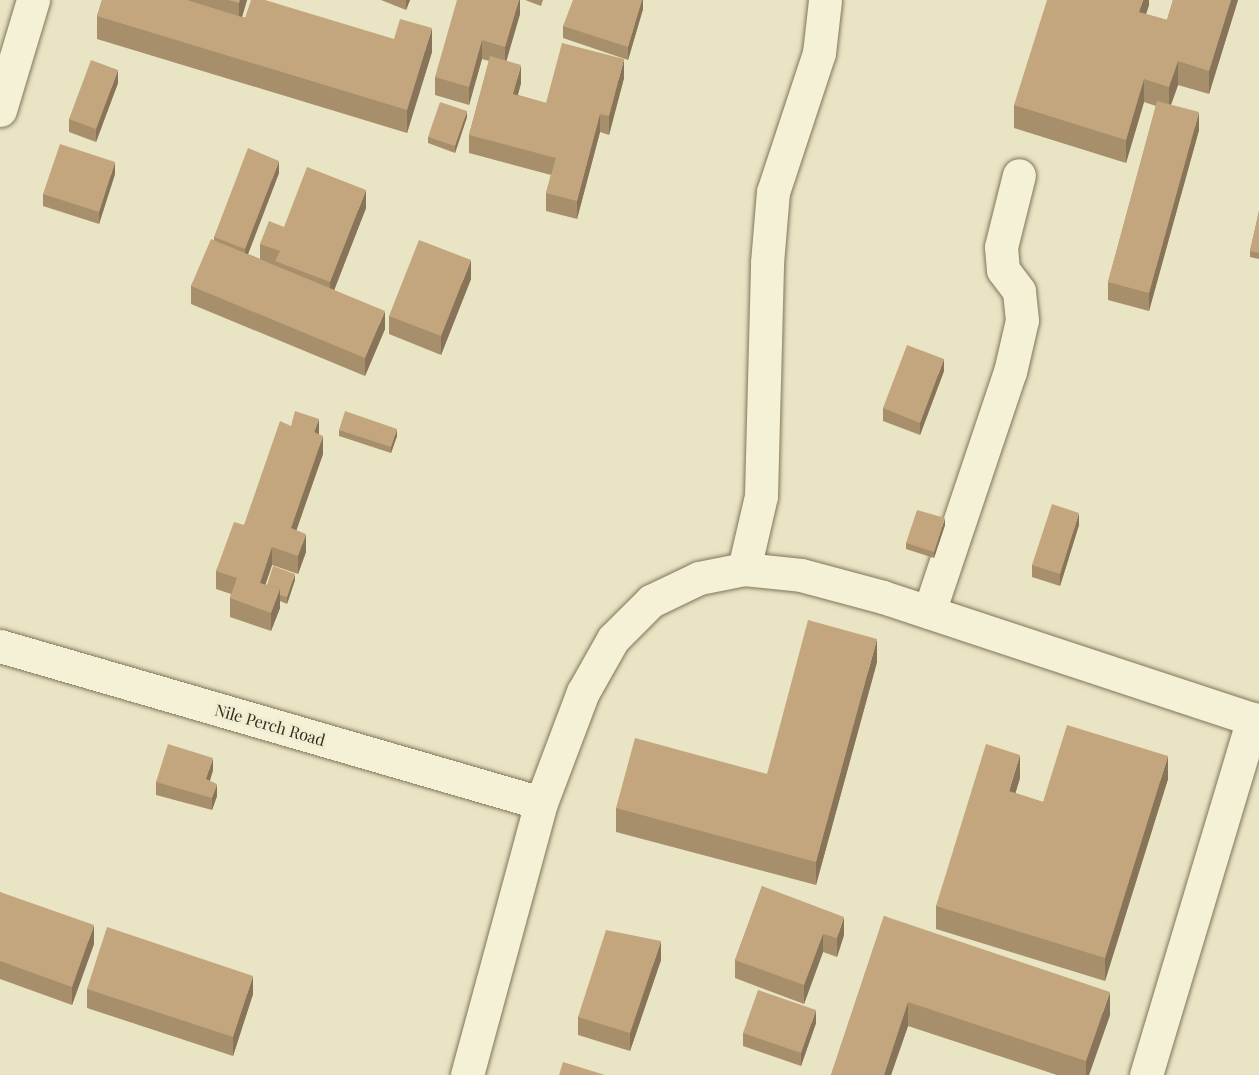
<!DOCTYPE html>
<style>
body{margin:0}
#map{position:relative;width:1259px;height:1075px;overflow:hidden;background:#e9e4c4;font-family:"Playfair Display",serif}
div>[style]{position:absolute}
.roads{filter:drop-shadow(0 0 2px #81765c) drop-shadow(0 0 2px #81765c)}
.minor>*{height:33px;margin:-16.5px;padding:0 16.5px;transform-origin:16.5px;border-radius:16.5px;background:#f4f1d6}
.wall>*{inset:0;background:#a88f6c}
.shaded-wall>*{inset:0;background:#887458}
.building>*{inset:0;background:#c3a67e}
span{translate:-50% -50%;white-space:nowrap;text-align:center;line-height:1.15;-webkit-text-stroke:6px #f1edd2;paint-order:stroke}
.street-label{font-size:16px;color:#332c1f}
</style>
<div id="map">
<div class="roads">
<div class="minor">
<div style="left:0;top:110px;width:115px;rotate:-73.3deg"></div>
<div style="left:744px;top:569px;width:75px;rotate:-76.9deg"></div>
<div style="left:761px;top:496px;width:233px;rotate:-88.5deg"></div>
<div style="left:767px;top:263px;width:71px;rotate:-85.2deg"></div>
<div style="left:773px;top:192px;width:146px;rotate:-71.7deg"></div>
<div style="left:819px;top:53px;width:53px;rotate:-83.5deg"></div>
<div style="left:929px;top:612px;width:253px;rotate:-71.4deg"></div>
<div style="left:1010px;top:372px;width:53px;rotate:-77deg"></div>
<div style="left:1022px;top:320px;width:29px;rotate:-96deg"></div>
<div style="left:1019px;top:291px;width:26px;rotate:-127deg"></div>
<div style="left:1003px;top:270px;width:23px;rotate:-95deg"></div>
<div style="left:1001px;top:247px;width:74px;rotate:-76deg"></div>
<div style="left:0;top:646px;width:563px;rotate:16.18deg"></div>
<div style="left:467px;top:1075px;width:282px;rotate:-74.8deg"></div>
<div style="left:541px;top:803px;width:119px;rotate:-69.3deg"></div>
<div style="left:583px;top:692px;width:61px;rotate:-60.5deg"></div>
<div style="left:613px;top:639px;width:54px;rotate:-45deg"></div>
<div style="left:651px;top:601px;width:53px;rotate:-25.6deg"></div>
<div style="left:699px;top:578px;width:46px;rotate:-11.3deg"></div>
<div style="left:744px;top:569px;width:57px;rotate:6deg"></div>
<div style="left:801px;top:575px;width:85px;rotate:15deg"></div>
<div style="left:883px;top:597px;width:396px;rotate:18.3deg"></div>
<div style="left:1146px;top:1075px;width:372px;rotate:-73.3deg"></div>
</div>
</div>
<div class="wall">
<div style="clip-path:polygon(102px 0,247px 0,242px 17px,432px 52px,407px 133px,97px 39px,97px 16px)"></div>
<div style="clip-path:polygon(381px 0,410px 0,406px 10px)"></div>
<div style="clip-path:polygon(520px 0,520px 14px,506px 61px,521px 83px,518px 95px,546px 103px,624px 78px,609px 135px,600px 132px,577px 219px,546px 211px,546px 193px,551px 175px,469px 153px,469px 135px,489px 61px,482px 59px,469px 105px,435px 95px,435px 77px)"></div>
<div style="clip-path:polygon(525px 0,543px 0,541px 6px)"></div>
<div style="clip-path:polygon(643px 0,643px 9px,628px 60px,563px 38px,563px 26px)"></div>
<div style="clip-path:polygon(1149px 0,1149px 5px,1146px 14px,1167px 20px,1173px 0,1238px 0,1209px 94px,1178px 85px,1171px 105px,1199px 130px,1149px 311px,1108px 300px,1108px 282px,1156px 106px,1144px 102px,1126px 163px,1014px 128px,1014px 105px)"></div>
<div style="clip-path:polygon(118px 83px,96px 142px,69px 132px,69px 119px)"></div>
<div style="clip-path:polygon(467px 117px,455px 153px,428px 143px,428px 137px)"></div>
<div style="clip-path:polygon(279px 173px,248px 254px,260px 259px,260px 244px,284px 227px,366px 208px,334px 290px,385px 329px,365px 376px,191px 304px,191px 286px,214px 240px,214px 237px)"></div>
<div style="clip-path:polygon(115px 174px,99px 224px,43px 206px,43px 194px)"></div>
<div style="clip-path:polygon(1259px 211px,1259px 259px,1250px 257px,1250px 251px)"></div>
<div style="clip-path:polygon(471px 279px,441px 355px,389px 334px,389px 316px)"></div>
<div style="clip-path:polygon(944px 371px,920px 435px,883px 421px,883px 408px)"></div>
<div style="clip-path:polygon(291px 426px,319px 434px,323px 454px,296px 530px,306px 552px,298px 574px,272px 565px,265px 585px,295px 580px,287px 604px,280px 601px,280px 608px,271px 631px,230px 617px,230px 598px,231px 594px,216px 589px,216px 571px,244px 525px)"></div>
<div style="clip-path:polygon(339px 430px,397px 436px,391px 453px,339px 436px)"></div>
<div style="clip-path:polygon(945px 525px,934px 558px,906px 549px,906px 543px)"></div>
<div style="clip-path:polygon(1079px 525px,1060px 586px,1032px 577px,1032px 565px)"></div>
<div style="clip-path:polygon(877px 662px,816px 885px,616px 832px,616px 808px,767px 774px)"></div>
<div style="clip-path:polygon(213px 770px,210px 781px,217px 796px,212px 810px,156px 795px,156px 782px)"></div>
<div style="clip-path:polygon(1020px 778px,1015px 793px,1043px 802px,1168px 779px,1105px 981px,936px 929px,936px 906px)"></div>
<div style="clip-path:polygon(762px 886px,844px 935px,837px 957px,823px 952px,804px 1004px,735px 978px,735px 960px)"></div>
<div style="clip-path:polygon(0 892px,94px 944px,72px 1005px,0 979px)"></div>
<div style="clip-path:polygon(884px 916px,1110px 1015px,1089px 1075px,1057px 1075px,908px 1026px,891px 1075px,831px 1075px)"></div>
<div style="clip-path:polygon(661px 960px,630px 1051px,578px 1035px,578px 1017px)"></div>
<div style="clip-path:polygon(87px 989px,253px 994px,233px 1056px,87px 1008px)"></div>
<div style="clip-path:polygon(816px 1023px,801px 1066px,743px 1046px,743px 1033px)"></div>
</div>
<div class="shaded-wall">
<div style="clip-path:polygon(240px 0,247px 0,239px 27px,239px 3px)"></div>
<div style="clip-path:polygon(406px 0,410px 0,406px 10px)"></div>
<div style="clip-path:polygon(519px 0,520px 0,520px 14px,505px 66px,505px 47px)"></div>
<div style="clip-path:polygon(642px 0,643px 0,643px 9px,628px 60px,628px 47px)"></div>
<div style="clip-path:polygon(1143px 0,1149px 0,1149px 5px,1139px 35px,1139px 12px)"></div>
<div style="clip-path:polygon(1231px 0,1238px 0,1209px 94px,1209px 71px)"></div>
<div style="clip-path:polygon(432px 28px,432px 52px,407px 133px,407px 110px)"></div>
<div style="clip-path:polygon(482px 40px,482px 59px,469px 105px,469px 87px)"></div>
<div style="clip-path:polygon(624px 59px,624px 78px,609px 135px,609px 116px)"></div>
<div style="clip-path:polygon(1178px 61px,1178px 85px,1169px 110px,1169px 87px)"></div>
<div style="clip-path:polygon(521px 65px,521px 83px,513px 112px,513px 94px)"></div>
<div style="clip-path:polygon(118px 70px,118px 83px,96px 142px,96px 129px)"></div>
<div style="clip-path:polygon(1144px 79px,1144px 102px,1126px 163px,1126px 140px)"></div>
<div style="clip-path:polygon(467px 111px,467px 117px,455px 153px,455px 146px)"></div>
<div style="clip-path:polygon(1199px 112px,1199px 130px,1149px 311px,1149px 293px)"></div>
<div style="clip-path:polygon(600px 114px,600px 132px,577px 219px,577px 201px)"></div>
<div style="clip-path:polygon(279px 161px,279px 173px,245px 262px,245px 249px)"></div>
<div style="clip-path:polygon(115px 162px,115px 174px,99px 224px,99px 212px)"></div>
<div style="clip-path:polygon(366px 190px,366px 208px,330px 301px,330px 282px)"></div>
<div style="clip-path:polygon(471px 260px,471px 279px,441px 355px,441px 336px)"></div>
<div style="clip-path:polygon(385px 311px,385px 329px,365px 376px,365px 358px)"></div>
<div style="clip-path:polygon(944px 359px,944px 371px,920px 435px,920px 423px)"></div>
<div style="clip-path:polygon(319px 419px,319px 438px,314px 432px)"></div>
<div style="clip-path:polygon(397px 429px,397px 436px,391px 453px,391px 447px)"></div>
<div style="clip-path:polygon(323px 436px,323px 454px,291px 546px,291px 528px)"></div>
<div style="clip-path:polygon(1079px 513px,1079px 525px,1060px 586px,1060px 574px)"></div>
<div style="clip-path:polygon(945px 518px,945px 525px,934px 558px,934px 552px)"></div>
<div style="clip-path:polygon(306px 534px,306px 552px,298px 574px,298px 556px)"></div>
<div style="clip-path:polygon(272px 547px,272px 565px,260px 601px,260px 583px)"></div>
<div style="clip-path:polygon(295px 574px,295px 580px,287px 604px,287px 597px)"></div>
<div style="clip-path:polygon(280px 589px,280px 608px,271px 631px,271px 613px)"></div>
<div style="clip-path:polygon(877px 639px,877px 662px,816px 885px,816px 862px)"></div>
<div style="clip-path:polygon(1020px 755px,1020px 778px,1009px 815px,1009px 791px)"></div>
<div style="clip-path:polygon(1168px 756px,1168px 779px,1105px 981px,1105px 958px)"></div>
<div style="clip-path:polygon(213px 758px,213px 770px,206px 792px,206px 779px)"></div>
<div style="clip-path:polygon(217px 784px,217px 796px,212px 810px,212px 798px)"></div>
<div style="clip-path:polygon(844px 917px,844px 935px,837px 957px,837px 938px)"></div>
<div style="clip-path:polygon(94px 925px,94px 944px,72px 1005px,72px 987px)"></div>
<div style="clip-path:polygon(823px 934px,823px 952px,804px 1004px,804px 985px)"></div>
<div style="clip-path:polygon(661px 941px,661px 960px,630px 1051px,630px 1033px)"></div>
<div style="clip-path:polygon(253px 976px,253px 994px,233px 1056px,233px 1037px)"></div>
<div style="clip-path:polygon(1110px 992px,1110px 1015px,1089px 1075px,1086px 1075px,1086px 1061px)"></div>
<div style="clip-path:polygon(908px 1002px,908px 1026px,891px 1075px,884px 1075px)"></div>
<div style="clip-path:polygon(816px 1010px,816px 1023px,801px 1066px,801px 1053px)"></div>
</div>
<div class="building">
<div style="clip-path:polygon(102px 0,187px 0,245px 18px,251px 0,265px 0,394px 39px,400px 19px,432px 28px,407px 110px,97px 16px)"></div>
<div style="clip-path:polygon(228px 0,240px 0,239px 3px)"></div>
<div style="clip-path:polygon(457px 0,519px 0,505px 47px,482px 40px,469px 87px,435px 77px)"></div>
<div style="clip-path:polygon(573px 0,642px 0,628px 47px,563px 26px)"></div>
<div style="clip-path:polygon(1047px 0,1143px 0,1139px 12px,1167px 20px,1173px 0,1231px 0,1209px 71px,1178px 61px,1169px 87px,1144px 79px,1126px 140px,1014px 105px)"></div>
<div style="clip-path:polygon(562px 43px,624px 59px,609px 116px,600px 114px,577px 201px,546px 193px,556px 158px,469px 135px,490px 56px,521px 65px,513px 94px,546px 103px)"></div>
<div style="clip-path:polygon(91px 60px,118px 70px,96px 129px,69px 119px)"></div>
<div style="clip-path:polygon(1157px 101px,1199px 112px,1149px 293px,1108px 282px)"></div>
<div style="clip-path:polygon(440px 102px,467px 111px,455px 146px,428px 137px)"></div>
<div style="clip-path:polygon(60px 144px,115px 162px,99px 212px,43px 194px)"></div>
<div style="clip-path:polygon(248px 148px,279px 161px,245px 249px,214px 237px)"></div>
<div style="clip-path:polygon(307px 167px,366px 190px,330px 282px,275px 261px,280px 251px,260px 244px,269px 221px,284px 227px)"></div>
<div style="clip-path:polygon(1259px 211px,1259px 253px,1250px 251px)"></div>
<div style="clip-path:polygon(211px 239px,385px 311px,365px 358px,191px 286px)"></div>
<div style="clip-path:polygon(419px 240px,471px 260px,441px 336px,389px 316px)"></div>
<div style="clip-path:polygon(907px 345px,944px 359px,920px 423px,883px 408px)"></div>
<div style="clip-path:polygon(295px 411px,319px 419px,314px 432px,323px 436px,291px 528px,306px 534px,298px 556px,272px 547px,260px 583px,280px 589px,271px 613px,230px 598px,237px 578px,216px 571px,234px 522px,244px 525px,280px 421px,291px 426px)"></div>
<div style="clip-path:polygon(345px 411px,397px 429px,391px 447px,339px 430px)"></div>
<div style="clip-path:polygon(1052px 504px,1079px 513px,1060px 574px,1032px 565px)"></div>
<div style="clip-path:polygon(917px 510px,945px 518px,934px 552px,906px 543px)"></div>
<div style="clip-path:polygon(273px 566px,295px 574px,287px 597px,280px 595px,280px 589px,267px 585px)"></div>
<div style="clip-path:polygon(808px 620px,877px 639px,816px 862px,616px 808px,635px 738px,767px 774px)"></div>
<div style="clip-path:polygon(1067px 725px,1168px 756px,1105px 958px,936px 906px,986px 744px,1020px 755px,1009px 791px,1043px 802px)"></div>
<div style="clip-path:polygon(168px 744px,213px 758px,206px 779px,217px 784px,212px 798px,156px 782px)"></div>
<div style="clip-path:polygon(762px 886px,844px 917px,837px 938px,823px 934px,804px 985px,735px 960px)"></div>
<div style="clip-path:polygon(0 892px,94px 925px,72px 987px,0 961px)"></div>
<div style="clip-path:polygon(884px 916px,1110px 992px,1086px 1061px,908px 1002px,884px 1075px,831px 1075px)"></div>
<div style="clip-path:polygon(107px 927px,253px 976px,233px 1037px,87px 989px)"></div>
<div style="clip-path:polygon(606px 930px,661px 941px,630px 1033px,578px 1017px)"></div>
<div style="clip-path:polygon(758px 990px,816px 1010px,801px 1053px,743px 1033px)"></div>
<div style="clip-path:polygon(563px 1062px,605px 1075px,559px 1075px)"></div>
</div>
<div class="street-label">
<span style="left:270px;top:725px;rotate:16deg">Nile Perch Road</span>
</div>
</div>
